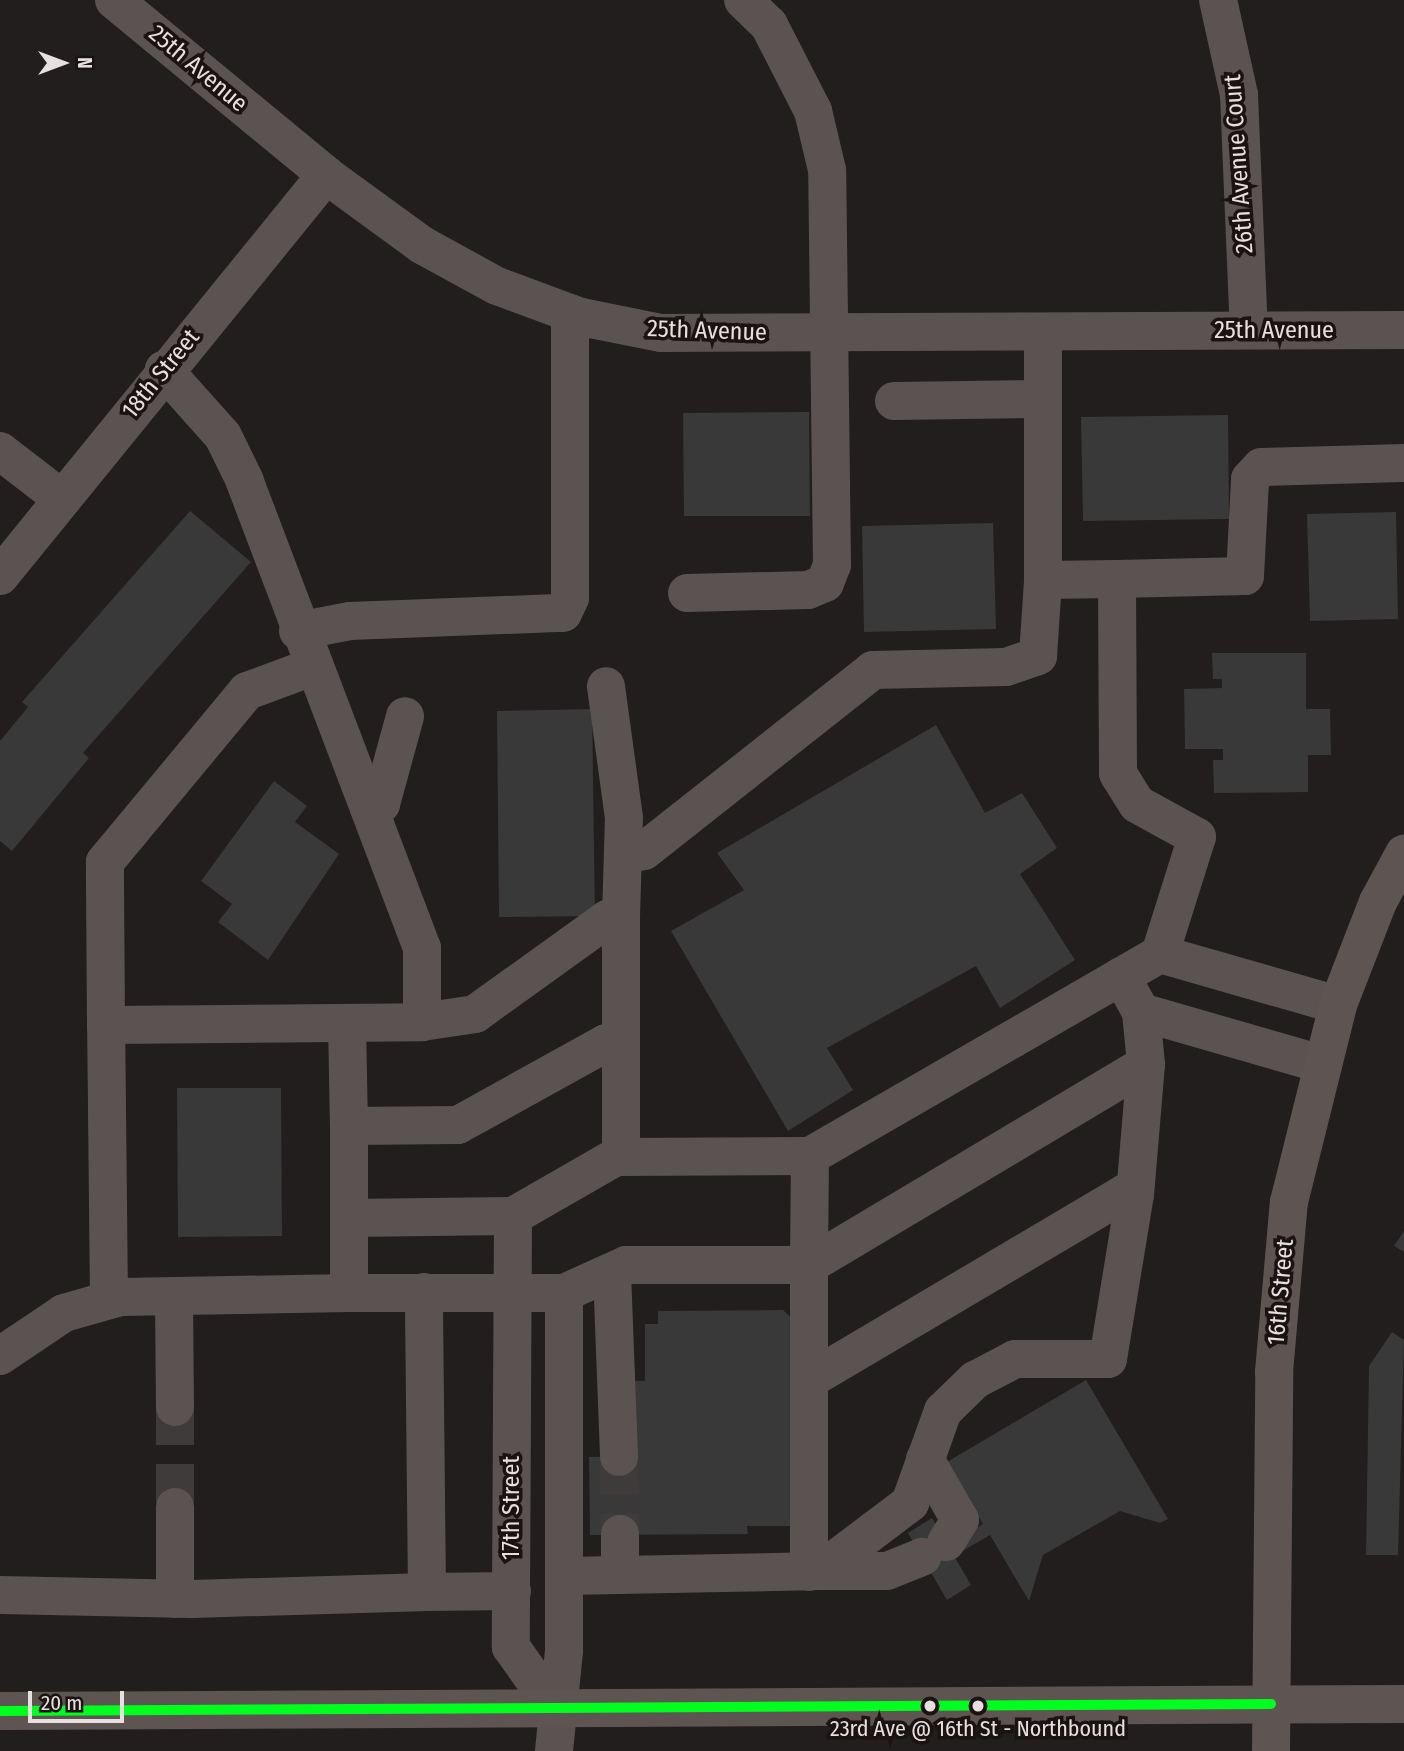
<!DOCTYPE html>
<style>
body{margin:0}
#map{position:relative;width:1404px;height:1751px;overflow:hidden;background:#211e1d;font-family:"Fira Sans Condensed",sans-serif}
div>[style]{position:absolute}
.building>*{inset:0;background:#39393a}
.minor-tunnel>*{height:38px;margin-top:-19px;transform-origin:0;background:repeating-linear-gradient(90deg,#3f3b3a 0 38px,transparent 0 57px)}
.minor>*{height:38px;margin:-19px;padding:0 19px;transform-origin:19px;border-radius:19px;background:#5b5351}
.major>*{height:38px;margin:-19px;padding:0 19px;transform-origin:19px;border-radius:19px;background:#5e5452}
.bus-1>*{height:10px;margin:-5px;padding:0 5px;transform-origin:5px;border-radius:5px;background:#00ff1e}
.dots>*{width:19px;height:19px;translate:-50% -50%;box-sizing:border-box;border:4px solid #1a1312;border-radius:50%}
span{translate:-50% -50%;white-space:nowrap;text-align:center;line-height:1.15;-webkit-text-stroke:7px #1a1312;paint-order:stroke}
.bus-label{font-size:22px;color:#e6e1e0}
.street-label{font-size:24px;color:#e6e1e0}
.north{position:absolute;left:28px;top:28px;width:70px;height:70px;-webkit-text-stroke:5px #1a1312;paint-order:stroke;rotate:90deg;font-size:19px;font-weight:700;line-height:28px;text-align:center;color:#e6e1e0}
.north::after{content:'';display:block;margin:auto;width:24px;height:32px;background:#e6e1e0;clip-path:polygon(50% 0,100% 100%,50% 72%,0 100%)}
.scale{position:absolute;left:28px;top:1691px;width:96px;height:32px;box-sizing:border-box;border:4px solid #e6e1e0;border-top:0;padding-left:9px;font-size:21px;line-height:24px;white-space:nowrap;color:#e6e1e0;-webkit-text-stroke:5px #1a1312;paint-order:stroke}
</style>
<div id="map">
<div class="building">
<div style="clip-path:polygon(809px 412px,810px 516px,684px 516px,683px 413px)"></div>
<div style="clip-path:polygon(1228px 415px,1229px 519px,1083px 521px,1081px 417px)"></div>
<div style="clip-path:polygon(190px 511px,251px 562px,83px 753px,89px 758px,12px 851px,0 841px,0 741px,28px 707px,22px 702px)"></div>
<div style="clip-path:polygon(1396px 512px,1398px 619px,1310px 621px,1307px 514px)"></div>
<div style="clip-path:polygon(993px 523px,996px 629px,864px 632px,862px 526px)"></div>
<div style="clip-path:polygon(1212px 653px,1306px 653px,1306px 709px,1330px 709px,1331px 755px,1308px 755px,1308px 792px,1214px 793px,1213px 760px,1223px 760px,1223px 749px,1185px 749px,1184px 689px,1222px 688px,1222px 679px,1213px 679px)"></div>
<div style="clip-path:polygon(592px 709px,595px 916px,499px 917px,497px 711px)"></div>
<div style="clip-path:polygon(936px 725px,985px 813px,1022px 793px,1057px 848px,1020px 874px,1075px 960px,1000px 1008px,976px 966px,827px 1048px,853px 1090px,788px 1131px,671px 931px,744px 890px,717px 853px)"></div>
<div style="clip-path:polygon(274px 781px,307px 806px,295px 822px,339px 854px,268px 960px,218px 922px,232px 904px,201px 881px)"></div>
<div style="clip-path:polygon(177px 1088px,281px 1088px,282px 1236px,178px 1237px)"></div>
<div style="clip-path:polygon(1404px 1231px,1404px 1252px,1394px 1246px)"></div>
<div style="clip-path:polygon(783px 1310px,806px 1332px,795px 1526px,747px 1526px,748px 1534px,590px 1535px,589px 1457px,633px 1457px,632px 1381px,645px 1381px,645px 1324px,658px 1324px,658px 1311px)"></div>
<div style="clip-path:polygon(1392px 1332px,1404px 1340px,1398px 1555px,1366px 1555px,1369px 1366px)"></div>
<div style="clip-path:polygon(1086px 1380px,1168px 1519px,1160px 1523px,1120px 1511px,1043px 1555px,1029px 1601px,990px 1535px,954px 1556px,971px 1585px,947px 1600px,908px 1533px,932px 1518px,948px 1545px,983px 1524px,947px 1462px)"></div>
</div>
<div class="minor-tunnel">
<div style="left:175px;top:1407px;width:100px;rotate:90deg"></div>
<div style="left:619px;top:1457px;width:77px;rotate:89.3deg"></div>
</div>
<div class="minor">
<div style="left:114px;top:0;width:275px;rotate:39.5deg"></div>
<div style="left:326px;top:175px;width:119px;rotate:36.1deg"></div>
<div style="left:422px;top:245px;width:85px;rotate:28.7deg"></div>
<div style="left:497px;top:286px;width:90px;rotate:20.3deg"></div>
<div style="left:581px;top:317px;width:82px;rotate:11.3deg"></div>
<div style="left:661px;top:333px;width:743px;rotate:-0.23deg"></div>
<div style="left:1218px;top:0;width:97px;rotate:77.5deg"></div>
<div style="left:1239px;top:95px;width:235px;rotate:87.6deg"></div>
<div style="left:894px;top:401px;width:149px;rotate:-0.8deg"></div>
<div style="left:0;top:451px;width:77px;rotate:37.6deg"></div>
<div style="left:0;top:576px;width:517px;rotate:-50.89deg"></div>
<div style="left:1117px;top:579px;width:128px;rotate:-1.3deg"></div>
<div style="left:1245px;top:576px;width:97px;rotate:-87deg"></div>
<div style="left:1250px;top:479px;width:16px;rotate:-47deg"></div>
<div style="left:1261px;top:467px;width:143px;rotate:-1.6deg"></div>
<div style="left:687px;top:593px;width:121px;rotate:-1.4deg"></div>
<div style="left:808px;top:590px;width:18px;rotate:-22deg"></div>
<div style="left:825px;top:583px;width:19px;rotate:-69deg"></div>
<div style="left:832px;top:565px;width:395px;rotate:-90.7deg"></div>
<div style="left:827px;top:170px;width:61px;rotate:-103.3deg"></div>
<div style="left:813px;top:111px;width:97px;rotate:-117.1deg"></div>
<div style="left:769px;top:25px;width:36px;rotate:-136deg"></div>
<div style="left:298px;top:631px;width:53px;rotate:-10.9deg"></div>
<div style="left:350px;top:621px;width:213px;rotate:-2.2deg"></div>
<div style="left:563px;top:613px;width:17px;rotate:-65deg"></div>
<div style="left:570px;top:598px;width:285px;rotate:-90deg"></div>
<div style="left:372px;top:808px;width:10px;rotate:-24deg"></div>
<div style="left:381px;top:804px;width:91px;rotate:-74.7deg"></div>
<div style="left:623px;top:855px;width:21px;rotate:-11deg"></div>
<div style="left:644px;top:851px;width:292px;rotate:-38.3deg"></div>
<div style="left:873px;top:670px;width:133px;rotate:-1.3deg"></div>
<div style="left:1006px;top:667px;width:34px;rotate:-19deg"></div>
<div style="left:1038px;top:656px;width:76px;rotate:-86.2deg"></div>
<div style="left:621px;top:917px;width:240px;rotate:90deg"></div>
<div style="left:1160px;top:954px;width:185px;rotate:16deg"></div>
<div style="left:1141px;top:1012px;width:187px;rotate:16.1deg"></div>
<div style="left:422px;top:1022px;width:54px;rotate:-8.6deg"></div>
<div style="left:475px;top:1014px;width:163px;rotate:-35.7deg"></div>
<div style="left:607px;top:919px;width:14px;rotate:-8deg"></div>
<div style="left:621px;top:917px;width:99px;rotate:-88.3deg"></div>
<div style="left:624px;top:818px;width:133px;rotate:-97.8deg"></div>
<div style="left:347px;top:1023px;width:103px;rotate:88.9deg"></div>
<div style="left:106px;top:1025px;width:163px;rotate:-90.4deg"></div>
<div style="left:105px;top:862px;width:222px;rotate:-50.3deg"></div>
<div style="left:247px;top:691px;width:69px;rotate:-20.3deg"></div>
<div style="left:513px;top:1216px;width:431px;rotate:90.3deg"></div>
<div style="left:511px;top:1647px;width:75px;rotate:54.8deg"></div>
<div style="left:349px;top:1218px;width:92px;rotate:-90deg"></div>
<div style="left:349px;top:1126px;width:109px;rotate:-0.5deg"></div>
<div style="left:458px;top:1125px;width:169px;rotate:-29deg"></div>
<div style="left:606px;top:1043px;width:15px;rotate:-8deg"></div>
<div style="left:612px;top:1273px;width:184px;rotate:87.8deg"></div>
<div style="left:349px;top:1293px;width:215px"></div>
<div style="left:564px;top:1293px;width:68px;rotate:-24.3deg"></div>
<div style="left:626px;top:1265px;width:183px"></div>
<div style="left:809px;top:1265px;width:109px;rotate:-89.5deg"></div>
<div style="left:174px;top:1296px;width:111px;rotate:89.5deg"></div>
<div style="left:109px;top:1300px;width:275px;rotate:-90.6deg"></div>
<div style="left:106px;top:1025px;width:316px;rotate:-0.5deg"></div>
<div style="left:422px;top:1022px;width:74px;rotate:-90deg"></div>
<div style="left:422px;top:948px;width:499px;rotate:-110.8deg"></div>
<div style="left:245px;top:481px;width:50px;rotate:-116.1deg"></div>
<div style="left:223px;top:436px;width:89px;rotate:-131.8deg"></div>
<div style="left:0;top:1356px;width:77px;rotate:-33.9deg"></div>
<div style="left:64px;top:1313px;width:58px;rotate:-15.9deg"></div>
<div style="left:120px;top:1297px;width:229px;rotate:-1deg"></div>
<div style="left:349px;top:1293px;width:75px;rotate:-90deg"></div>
<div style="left:349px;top:1218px;width:164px;rotate:-0.7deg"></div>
<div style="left:513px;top:1216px;width:119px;rotate:-29.8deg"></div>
<div style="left:616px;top:1157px;width:194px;rotate:-0.3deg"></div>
<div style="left:810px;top:1156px;width:404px;rotate:-30deg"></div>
<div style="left:1160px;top:954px;width:123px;rotate:-72.5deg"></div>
<div style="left:1197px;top:837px;width:68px;rotate:-151.2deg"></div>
<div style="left:1137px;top:804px;width:36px;rotate:-122deg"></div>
<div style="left:1118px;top:773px;width:194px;rotate:-90.3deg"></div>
<div style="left:1117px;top:579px;width:74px;rotate:179.2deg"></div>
<div style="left:1043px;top:580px;width:247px;rotate:-90deg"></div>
<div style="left:809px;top:1380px;width:367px;rotate:-30.6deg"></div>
<div style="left:1125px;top:1193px;width:10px;rotate:11deg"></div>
<div style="left:925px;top:1459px;width:70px;rotate:60.2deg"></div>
<div style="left:960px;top:1520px;width:26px;rotate:122deg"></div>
<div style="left:175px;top:1507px;width:92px;rotate:90deg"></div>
<div style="left:620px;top:1534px;width:41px;rotate:90deg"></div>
<div style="left:820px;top:1571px;width:67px"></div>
<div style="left:887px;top:1571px;width:38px;rotate:-22deg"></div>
<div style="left:809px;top:1572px;width:307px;rotate:-90deg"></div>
<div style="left:809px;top:1265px;width:392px;rotate:-30.8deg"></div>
<div style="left:1146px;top:1064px;width:52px;rotate:-95.5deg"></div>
<div style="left:1141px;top:1012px;width:41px;rotate:-119.1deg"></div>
<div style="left:565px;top:1576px;width:255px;rotate:-1.1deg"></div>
<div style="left:820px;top:1571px;width:113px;rotate:-37.1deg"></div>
<div style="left:910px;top:1503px;width:98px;rotate:-70.3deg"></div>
<div style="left:943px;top:1411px;width:45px;rotate:-44.1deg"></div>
<div style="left:975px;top:1380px;width:45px;rotate:-27.7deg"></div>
<div style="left:1015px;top:1359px;width:93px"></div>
<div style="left:1108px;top:1359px;width:166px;rotate:-80.7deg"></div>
<div style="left:1135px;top:1195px;width:131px;rotate:-85.2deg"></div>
<div style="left:427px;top:1592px;width:85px;rotate:-0.7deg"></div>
<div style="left:0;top:1595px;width:192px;rotate:1.2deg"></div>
<div style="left:192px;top:1599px;width:235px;rotate:-1.7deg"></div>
<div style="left:427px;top:1592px;width:300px;rotate:-90.6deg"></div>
<div style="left:554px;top:1751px;width:101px;rotate:-84.3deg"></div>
<div style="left:564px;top:1650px;width:357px;rotate:-90deg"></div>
</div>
<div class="major">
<div style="left:0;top:1711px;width:1404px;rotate:-0.29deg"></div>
<div style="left:1271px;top:1751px;width:379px;rotate:-89.5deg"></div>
<div style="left:1274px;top:1372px;width:171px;rotate:-85deg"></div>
<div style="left:1289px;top:1202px;width:203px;rotate:-76deg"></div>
<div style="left:1338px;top:1005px;width:110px;rotate:-68.8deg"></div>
<div style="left:1378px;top:902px;width:55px;rotate:-61.6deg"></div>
</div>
<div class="bus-1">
<div style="left:0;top:1711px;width:1271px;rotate:-0.32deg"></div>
</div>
<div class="dots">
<div style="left:930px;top:1706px;background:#e6e1e0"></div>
<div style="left:978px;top:1706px;background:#e6e1e0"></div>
</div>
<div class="bus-label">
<span style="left:978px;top:1729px">23rd Ave @ 16th St - Northbound</span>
</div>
<div class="street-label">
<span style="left:198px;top:69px;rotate:40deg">25th Avenue</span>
<span style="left:1239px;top:164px;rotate:-94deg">26th Avenue Court</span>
<span style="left:707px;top:331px;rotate:2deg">25th Avenue</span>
<span style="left:1274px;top:331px">25th Avenue</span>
<span style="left:161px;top:374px;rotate:-51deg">18th Street</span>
<span style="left:1281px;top:1292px;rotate:-85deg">16th Street</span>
<span style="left:512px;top:1508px;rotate:-90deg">17th Street</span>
</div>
<div class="north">N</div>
<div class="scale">20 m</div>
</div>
